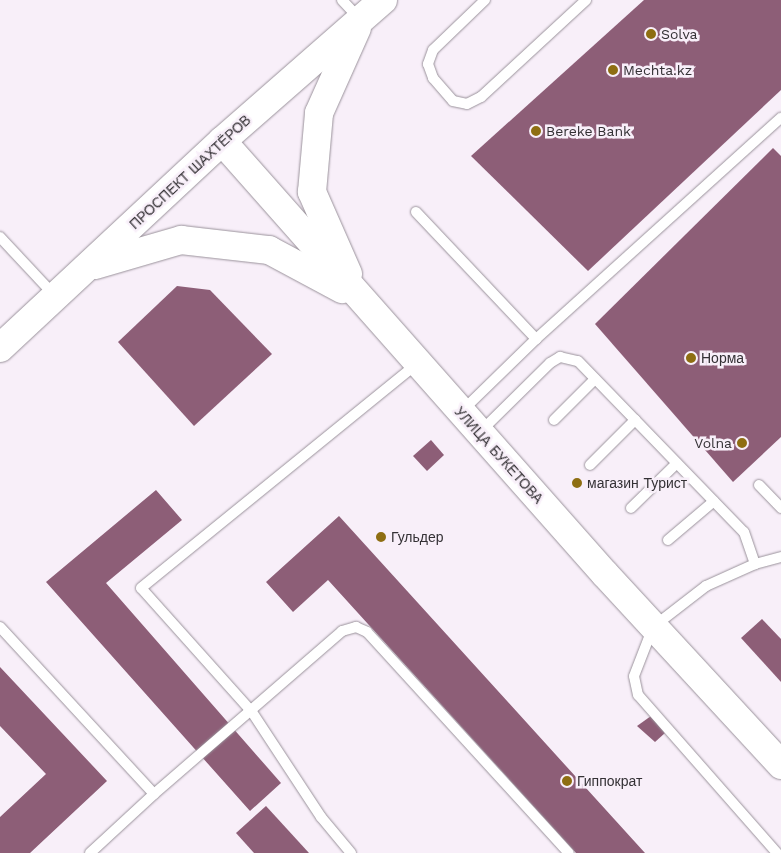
<!DOCTYPE html>
<meta charset="utf-8">
<style>
body{margin:0}
#map{position:relative;width:781px;height:853px;overflow:hidden;background:#f8eff9;font-family:"Work Sans",sans-serif}
div>[style]{position:absolute}
.building>*{inset:0;background:#8d5e77}
.roads{filter:drop-shadow(0 0 1px #9a929b) drop-shadow(0 0 1px #9a929b)}
.lane>*{height:10px;margin:-5px;padding:0 5px;transform-origin:5px;border-radius:5px;background:#fff}
.secondary>*{height:28px;margin:-14px;padding:0 14px;transform-origin:14px;border-radius:14px;background:#fff}
.dots>*{width:14px;height:14px;translate:-50% -50%;box-sizing:border-box;border:2px solid #f8eff9;border-radius:50%}
span{translate:-50% -50%;white-space:nowrap;text-align:center;line-height:1.15;-webkit-text-stroke:5px #f8eff9;paint-order:stroke}
.poi-label{font-size:14px;color:#343135}
.left{translate:0 -50%;text-align:left}
.right{translate:-100% -50%;text-align:right}
.street-label{font-size:14px;color:#343135}
</style>
<div id="map">
<div class="building">
<div style="clip-path:polygon(644px 0,781px 0,781px 90px,588px 271px,471px 156px)"></div>
<div style="clip-path:polygon(773px 148px,781px 156px,781px 437px,733px 482px,595px 324px)"></div>
<div style="clip-path:polygon(177px 286px,210px 290px,272px 354px,194px 426px,118px 342px)"></div>
<div style="clip-path:polygon(431px 440px,444px 455px,427px 471px,413px 456px)"></div>
<div style="clip-path:polygon(156px 490px,182px 520px,106px 583px,281px 783px,250px 811px,46px 582px)"></div>
<div style="clip-path:polygon(339px 516px,645px 853px,576px 853px,328px 580px,293px 612px,266px 582px)"></div>
<div style="clip-path:polygon(762px 619px,781px 639px,781px 682px,741px 638px)"></div>
<div style="clip-path:polygon(0 667px,107px 781px,30px 853px,0 853px,0 817px,46px 774px,0 726px)"></div>
<div style="clip-path:polygon(651px 716px,665px 733px,655px 742px,637px 726px)"></div>
<div style="clip-path:polygon(266px 806px,309px 853px,254px 853px,236px 833px)"></div>
</div>
<div class="roads">
<div class="lane">
<div style="left:342px;top:0;width:26px;rotate:47deg"></div>
<div style="left:485px;top:0;width:72px;rotate:136.1deg"></div>
<div style="left:433px;top:50px;width:15px;rotate:110deg"></div>
<div style="left:428px;top:64px;width:15px;rotate:70deg"></div>
<div style="left:433px;top:78px;width:30px;rotate:49deg"></div>
<div style="left:453px;top:101px;width:14px;rotate:12deg"></div>
<div style="left:467px;top:104px;width:16px;rotate:-27deg"></div>
<div style="left:481px;top:97px;width:143px;rotate:-42.7deg"></div>
<div style="left:416px;top:212px;width:175px;rotate:46.6deg"></div>
<div style="left:0;top:237px;width:79px;rotate:47deg"></div>
<div style="left:462px;top:411px;width:103px;rotate:-44.2deg"></div>
<div style="left:536px;top:339px;width:330px;rotate:-42.1deg"></div>
<div style="left:554px;top:420px;width:58px;rotate:-45deg"></div>
<div style="left:480px;top:432px;width:98px;rotate:-44.6deg"></div>
<div style="left:550px;top:363px;width:12px;rotate:-31deg"></div>
<div style="left:560px;top:357px;width:18px;rotate:13deg"></div>
<div style="left:578px;top:361px;width:238px;rotate:45.9deg"></div>
<div style="left:744px;top:532px;width:34px;rotate:71deg"></div>
<div style="left:590px;top:465px;width:64px;rotate:-45deg"></div>
<div style="left:759px;top:485px;width:32px;rotate:46deg"></div>
<div style="left:631px;top:508px;width:64px;rotate:-44.4deg"></div>
<div style="left:668px;top:540px;width:60px;rotate:-40.3deg"></div>
<div style="left:0;top:627px;width:227px;rotate:47.3deg"></div>
<div style="left:154px;top:794px;width:87px;rotate:137.3deg"></div>
<div style="left:154px;top:794px;width:249px;rotate:-40.9deg"></div>
<div style="left:342px;top:631px;width:15px;rotate:-16deg"></div>
<div style="left:356px;top:627px;width:12px;rotate:24deg"></div>
<div style="left:367px;top:632px;width:299px;rotate:47.6deg"></div>
<div style="left:351px;top:853px;width:47px;rotate:-129.8deg"></div>
<div style="left:321px;top:817px;width:126px;rotate:-123.3deg"></div>
<div style="left:252px;top:712px;width:166px;rotate:-131.8deg"></div>
<div style="left:141px;top:588px;width:355px;rotate:-39.1deg"></div>
<div style="left:777px;top:853px;width:210px;rotate:-131.3deg"></div>
<div style="left:638px;top:695px;width:19px;rotate:-102deg"></div>
<div style="left:634px;top:676px;width:53px;rotate:-68.8deg"></div>
<div style="left:653px;top:627px;width:67px;rotate:-37.7deg"></div>
<div style="left:706px;top:586px;width:54px;rotate:-24.2deg"></div>
<div style="left:755px;top:564px;width:27px;rotate:-15deg"></div>
</div>
<div class="secondary">
<div style="left:222px;top:141px;width:578px;rotate:48.51deg"></div>
<div style="left:605px;top:574px;width:260px;rotate:47.3deg"></div>
<div style="left:95px;top:265px;width:90px;rotate:-16.2deg"></div>
<div style="left:181px;top:240px;width:89px;rotate:6.5deg"></div>
<div style="left:269px;top:250px;width:83px;rotate:28.1deg"></div>
<div style="left:348px;top:274px;width:90px;rotate:-113.7deg"></div>
<div style="left:312px;top:192px;width:79px;rotate:-84.9deg"></div>
<div style="left:319px;top:113px;width:93px;rotate:-65.9deg"></div>
<div style="left:0;top:348px;width:304px;rotate:-43deg"></div>
<div style="left:222px;top:141px;width:214px;rotate:-41.2deg"></div>
</div>
</div>
<div class="dots">
<div style="left:651px;top:34px;background:#8e6e12"></div>
<div style="left:613px;top:70px;background:#8e6e12"></div>
<div style="left:536px;top:131px;background:#8e6e12"></div>
<div style="left:691px;top:358px;background:#8e6e12"></div>
<div style="left:742px;top:443px;background:#8e6e12"></div>
<div style="left:577px;top:483px;background:#8e6e12"></div>
<div style="left:381px;top:537px;background:#8e6e12"></div>
<div style="left:567px;top:781px;background:#8e6e12"></div>
</div>
<div class="poi-label">
<span class="left" style="left:661px;top:34px">Solva</span>
<span class="left" style="left:623px;top:70px">Mechta.kz</span>
<span class="left" style="left:546px;top:131px">Bereke Bank</span>
<span class="left" style="left:701px;top:358px">Норма</span>
<span class="right" style="left:732px;top:443px">Volna</span>
<span class="left" style="left:587px;top:483px">магазин Турист</span>
<span class="left" style="left:391px;top:537px">Гульдер</span>
<span class="left" style="left:577px;top:781px">Гиппократ</span>
</div>
<div class="street-label">
<span style="left:190px;top:172px;rotate:-43deg">ПРОСПЕКТ ШАХТЁРОВ</span>
<span style="left:499px;top:455px;rotate:48deg">УЛИЦА БУКЕТОВА</span>
</div>
</div>
